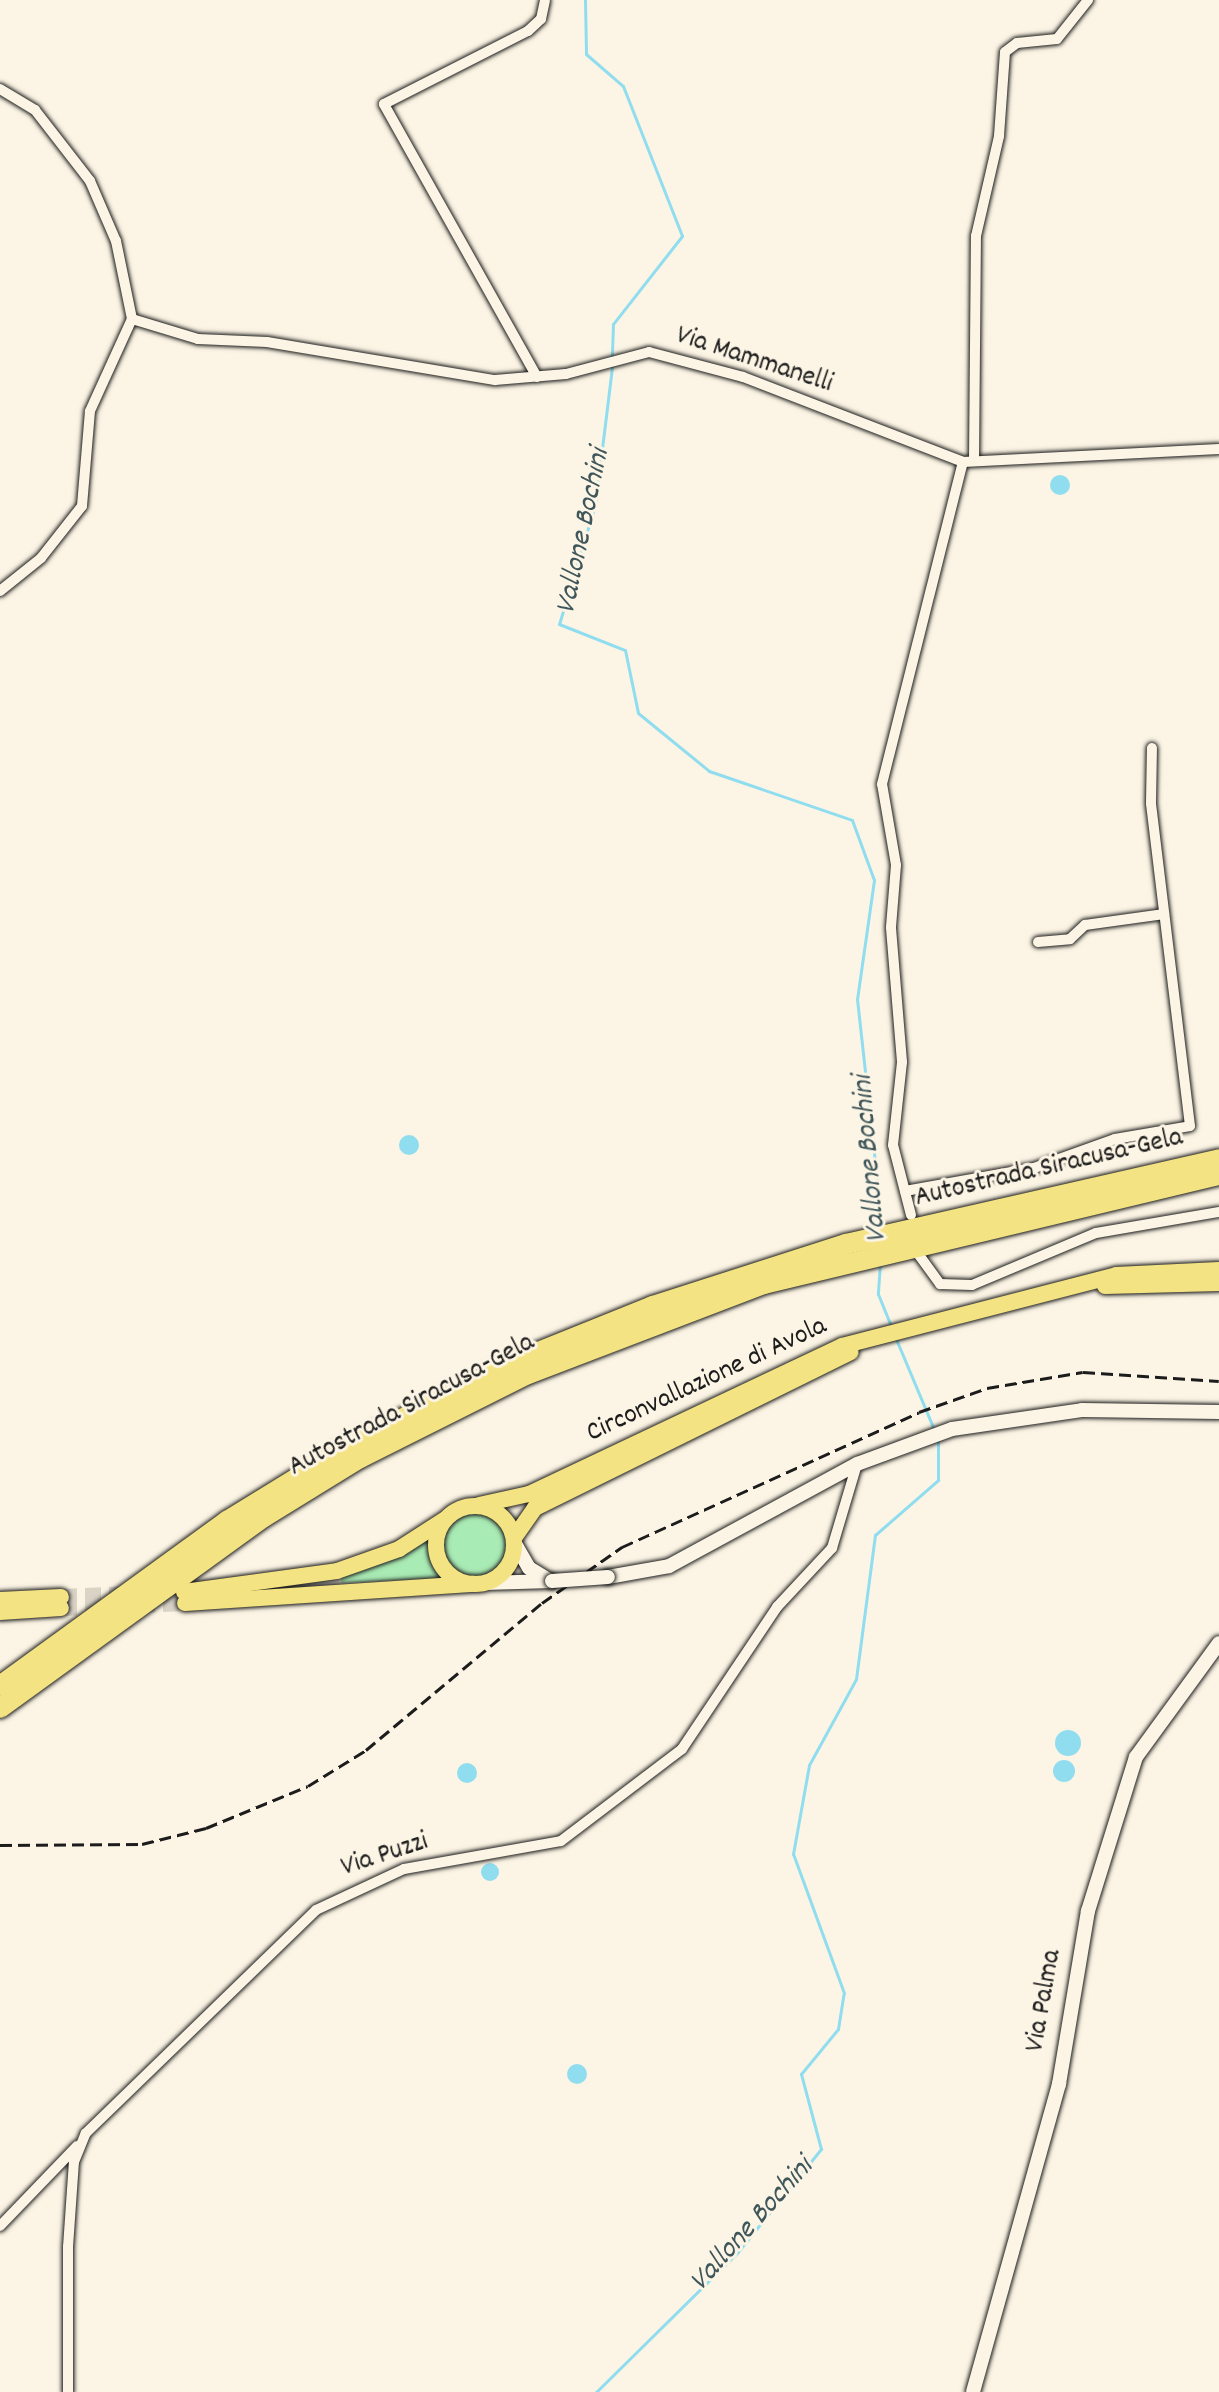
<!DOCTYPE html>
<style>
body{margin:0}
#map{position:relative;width:1219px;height:2392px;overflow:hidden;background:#fcf5e5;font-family:Dekko,sans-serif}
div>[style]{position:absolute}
.green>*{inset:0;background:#a9ebb4}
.round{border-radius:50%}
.water>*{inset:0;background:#90ddef}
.stream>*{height:3px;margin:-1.5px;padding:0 1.5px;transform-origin:1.5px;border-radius:1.5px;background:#90ddef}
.primary-tunnel>*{height:16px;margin-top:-8px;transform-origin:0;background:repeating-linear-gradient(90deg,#dad4c7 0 16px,transparent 0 24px)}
.roads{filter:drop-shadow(0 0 2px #1c1c1c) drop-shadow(0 0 2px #1c1c1c)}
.minor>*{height:10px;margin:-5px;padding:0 5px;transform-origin:5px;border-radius:5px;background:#fcf5e5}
.tertiary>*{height:14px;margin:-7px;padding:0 7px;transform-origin:7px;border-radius:7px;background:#fcf5e5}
.secondary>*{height:14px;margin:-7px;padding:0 7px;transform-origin:7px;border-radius:7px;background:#fcf5e5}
.primary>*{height:16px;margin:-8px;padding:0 8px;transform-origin:8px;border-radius:8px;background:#f4e382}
.primary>.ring{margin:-8px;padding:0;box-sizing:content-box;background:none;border:16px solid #f4e382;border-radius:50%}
.motorway>*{height:20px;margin:-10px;padding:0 10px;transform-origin:10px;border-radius:10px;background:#f4e382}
.rail>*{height:3px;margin-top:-1.5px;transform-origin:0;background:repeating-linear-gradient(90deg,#1c1c1c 0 12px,transparent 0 18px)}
.bridges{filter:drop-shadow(0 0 2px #1c1c1c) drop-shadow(0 0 2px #1c1c1c)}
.secondary-bridge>*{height:14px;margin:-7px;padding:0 7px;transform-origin:7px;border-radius:7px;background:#fcf5e5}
span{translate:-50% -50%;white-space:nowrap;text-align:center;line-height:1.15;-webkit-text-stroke:6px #fcf5e5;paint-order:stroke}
.street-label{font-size:28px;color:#1c1c1c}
.water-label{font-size:30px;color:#3f565b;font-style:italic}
</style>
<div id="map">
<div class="green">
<div class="round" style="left:442px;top:1511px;width:66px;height:66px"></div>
<div style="clip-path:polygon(429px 1539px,445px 1578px,341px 1583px,342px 1577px)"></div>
</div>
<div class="water">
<div class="round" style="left:1050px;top:475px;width:20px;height:20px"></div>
<div class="round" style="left:399px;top:1135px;width:20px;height:20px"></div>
<div class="round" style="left:1055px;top:1730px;width:26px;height:26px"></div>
<div class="round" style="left:1053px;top:1760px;width:22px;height:22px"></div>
<div class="round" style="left:457px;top:1763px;width:20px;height:20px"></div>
<div class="round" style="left:481px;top:1863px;width:18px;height:18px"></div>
<div class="round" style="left:567px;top:2064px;width:20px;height:20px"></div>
</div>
<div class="stream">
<div style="left:585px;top:0;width:54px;rotate:88.9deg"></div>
<div style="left:586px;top:54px;width:49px;rotate:40.9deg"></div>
<div style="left:623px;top:86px;width:161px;rotate:68.5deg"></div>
<div style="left:682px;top:236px;width:112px;rotate:128.1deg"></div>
<div style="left:613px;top:324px;width:35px;rotate:92deg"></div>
<div style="left:612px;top:367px;width:139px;rotate:97deg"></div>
<div style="left:595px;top:505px;width:124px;rotate:106.8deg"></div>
<div style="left:559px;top:624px;width:71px;rotate:21.5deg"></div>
<div style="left:625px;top:650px;width:64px;rotate:78.3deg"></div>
<div style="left:638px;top:713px;width:92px;rotate:39.2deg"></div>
<div style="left:709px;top:771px;width:151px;rotate:18.9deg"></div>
<div style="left:852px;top:820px;width:64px;rotate:69.9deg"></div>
<div style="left:874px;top:880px;width:120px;rotate:98.1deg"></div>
<div style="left:857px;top:999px;width:229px;rotate:83.7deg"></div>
<div style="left:880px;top:1263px;width:31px;rotate:94deg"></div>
<div style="left:878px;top:1294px;width:37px;rotate:68deg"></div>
<div style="left:896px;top:1339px;width:101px;rotate:67.2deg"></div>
<div style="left:596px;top:2392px;width:198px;rotate:-44.6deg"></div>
<div style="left:737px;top:2253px;width:134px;rotate:-51.1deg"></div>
<div style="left:821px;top:2149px;width:78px;rotate:-104.9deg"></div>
<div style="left:801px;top:2074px;width:58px;rotate:-50.6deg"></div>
<div style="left:838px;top:2029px;width:36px;rotate:-81deg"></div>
<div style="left:844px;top:1993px;width:148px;rotate:-110.1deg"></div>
<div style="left:793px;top:1854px;width:90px;rotate:-79.8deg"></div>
<div style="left:809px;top:1765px;width:98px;rotate:-61.3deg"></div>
<div style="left:856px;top:1679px;width:145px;rotate:-82.5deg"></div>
<div style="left:875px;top:1535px;width:84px;rotate:-41.1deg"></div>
<div style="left:938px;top:1480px;width:41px;rotate:-90deg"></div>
</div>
<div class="primary-tunnel">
<div style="left:61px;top:1597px;width:69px;rotate:-2.5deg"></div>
<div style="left:139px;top:1605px;width:46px;rotate:-2.5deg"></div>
<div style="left:61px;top:1608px;width:50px;rotate:-2.3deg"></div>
</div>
<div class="roads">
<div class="minor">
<div style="left:0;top:89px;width:41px;rotate:31deg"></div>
<div style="left:35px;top:110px;width:90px;rotate:52.2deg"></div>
<div style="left:90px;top:181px;width:65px;rotate:66.6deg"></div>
<div style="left:116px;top:241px;width:80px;rotate:78.4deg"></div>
<div style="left:132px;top:319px;width:69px;rotate:16.9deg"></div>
<div style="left:198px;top:339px;width:69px;rotate:2.5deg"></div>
<div style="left:267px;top:342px;width:231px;rotate:9.5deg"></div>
<div style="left:495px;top:380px;width:71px;rotate:-4.8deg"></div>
<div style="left:566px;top:374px;width:86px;rotate:-14.8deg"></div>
<div style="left:649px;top:352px;width:97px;rotate:14.9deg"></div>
<div style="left:743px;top:377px;width:236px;rotate:21.1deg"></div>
<div style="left:963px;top:462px;width:256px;rotate:-2.9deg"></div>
<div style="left:537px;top:377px;width:313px;rotate:-119.3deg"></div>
<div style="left:384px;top:104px;width:161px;rotate:-26.9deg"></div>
<div style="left:528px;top:31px;width:18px;rotate:-43deg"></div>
<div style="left:541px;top:19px;width:19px;rotate:-78deg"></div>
<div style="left:974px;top:461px;width:225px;rotate:-89.5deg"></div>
<div style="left:976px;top:236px;width:103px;rotate:-77deg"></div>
<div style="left:999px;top:136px;width:84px;rotate:-85.9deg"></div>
<div style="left:1005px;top:52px;width:15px;rotate:-37deg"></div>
<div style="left:1017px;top:43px;width:40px;rotate:-5.7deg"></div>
<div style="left:1057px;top:39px;width:50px;rotate:-51.5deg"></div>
<div style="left:0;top:591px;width:53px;rotate:-38.8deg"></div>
<div style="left:41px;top:558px;width:66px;rotate:-51.7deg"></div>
<div style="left:82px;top:506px;width:95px;rotate:-85.2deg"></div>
<div style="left:90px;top:411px;width:101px;rotate:-65.5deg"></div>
<div style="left:1038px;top:942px;width:32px;rotate:-5deg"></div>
<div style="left:1070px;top:939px;width:21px;rotate:-43deg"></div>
<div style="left:1085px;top:925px;width:80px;rotate:-7.9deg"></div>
<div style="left:905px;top:1191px;width:131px;rotate:-10.1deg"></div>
<div style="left:1034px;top:1168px;width:86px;rotate:-19.7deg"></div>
<div style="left:1115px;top:1139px;width:76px;rotate:-9.8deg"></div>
<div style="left:1190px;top:1126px;width:325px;rotate:-96.9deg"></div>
<div style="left:1151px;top:803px;width:55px;rotate:-89deg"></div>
<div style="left:911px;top:1215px;width:72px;rotate:-104.4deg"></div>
<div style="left:893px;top:1145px;width:83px;rotate:-83.8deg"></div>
<div style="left:902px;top:1062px;width:135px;rotate:-94.7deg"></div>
<div style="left:891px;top:927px;width:62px;rotate:-85.4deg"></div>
<div style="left:896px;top:865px;width:82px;rotate:-99.8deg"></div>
<div style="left:882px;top:784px;width:332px;rotate:-75.9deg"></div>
<div style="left:919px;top:1255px;width:36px;rotate:54deg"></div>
<div style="left:940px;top:1284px;width:32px;rotate:2deg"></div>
<div style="left:972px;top:1285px;width:134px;rotate:-22.8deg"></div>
<div style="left:1096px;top:1233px;width:125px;rotate:-9.7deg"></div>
<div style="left:0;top:2226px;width:111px;rotate:-46.1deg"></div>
<div style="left:68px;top:2392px;width:145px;rotate:-90deg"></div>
<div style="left:68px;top:2247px;width:85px;rotate:-86deg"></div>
<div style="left:74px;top:2162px;width:31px;rotate:-68deg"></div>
<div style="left:86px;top:2133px;width:320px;rotate:-44.1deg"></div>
<div style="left:316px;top:1910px;width:97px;rotate:-25deg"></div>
<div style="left:404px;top:1869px;width:159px;rotate:-10.1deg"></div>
<div style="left:561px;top:1841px;width:152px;rotate:-37.2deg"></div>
<div style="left:682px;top:1749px;width:171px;rotate:-56.2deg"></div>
<div style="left:777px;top:1607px;width:81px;rotate:-47deg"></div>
<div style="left:832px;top:1548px;width:88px;rotate:-73.4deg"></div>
</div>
<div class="tertiary">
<div style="left:973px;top:2392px;width:320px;rotate:-74.4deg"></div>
<div style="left:1059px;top:2084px;width:175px;rotate:-80.5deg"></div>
<div style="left:1088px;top:1911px;width:161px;rotate:-72.7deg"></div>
<div style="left:1136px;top:1757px;width:141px;rotate:-53.9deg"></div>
</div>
<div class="secondary">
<div style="left:514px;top:1542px;width:30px;rotate:60deg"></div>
<div style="left:529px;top:1568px;width:26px;rotate:31deg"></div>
<div style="left:608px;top:1577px;width:62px;rotate:-10.2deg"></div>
<div style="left:669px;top:1566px;width:214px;rotate:-28.5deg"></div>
<div style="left:857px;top:1464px;width:101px;rotate:-20.2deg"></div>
<div style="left:952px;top:1429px;width:131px;rotate:-8.3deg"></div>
<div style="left:1082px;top:1410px;width:137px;rotate:0.8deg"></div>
<div style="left:484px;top:1583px;width:68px;rotate:-1.7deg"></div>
</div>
<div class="primary">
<div style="left:1105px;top:1286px;width:114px;rotate:-1.5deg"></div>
<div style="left:479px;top:1505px;width:51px;rotate:-12.4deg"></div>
<div style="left:529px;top:1494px;width:346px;rotate:-25.3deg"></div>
<div style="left:842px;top:1346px;width:283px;rotate:-14.5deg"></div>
<div style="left:1116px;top:1275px;width:103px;rotate:-2.8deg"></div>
<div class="ring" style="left:436px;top:1506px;width:62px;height:62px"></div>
<div style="left:514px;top:1538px;width:37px;rotate:-55deg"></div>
<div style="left:535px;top:1508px;width:352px;rotate:-26.3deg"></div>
<div style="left:184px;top:1592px;width:154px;rotate:-7.8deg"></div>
<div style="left:337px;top:1571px;width:66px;rotate:-19.5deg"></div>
<div style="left:399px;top:1549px;width:54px;rotate:-32.8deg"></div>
<div style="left:0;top:1600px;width:61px;rotate:-2.8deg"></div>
<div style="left:185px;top:1603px;width:290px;rotate:-3.8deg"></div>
<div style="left:0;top:1612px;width:61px;rotate:-3.8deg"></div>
</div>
<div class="motorway">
<div style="left:0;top:1686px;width:281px;rotate:-36deg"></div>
<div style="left:227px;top:1521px;width:147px;rotate:-31.6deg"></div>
<div style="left:352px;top:1444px;width:189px;rotate:-26.7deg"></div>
<div style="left:521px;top:1359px;width:142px;rotate:-21.9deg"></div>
<div style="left:653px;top:1306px;width:203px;rotate:-17.8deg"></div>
<div style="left:846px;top:1244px;width:383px;rotate:-12.8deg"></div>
<div style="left:0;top:1708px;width:326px;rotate:-35.9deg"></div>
<div style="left:264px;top:1517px;width:113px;rotate:-31.6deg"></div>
<div style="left:360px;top:1458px;width:188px;rotate:-26.6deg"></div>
<div style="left:528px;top:1374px;width:253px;rotate:-20.9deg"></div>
<div style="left:764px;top:1284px;width:468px;rotate:-13.5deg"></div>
</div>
</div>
<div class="rail">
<div style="left:0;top:1845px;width:142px;rotate:-0.4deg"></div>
<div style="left:142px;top:1844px;width:66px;rotate:-14deg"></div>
<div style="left:206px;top:1828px;width:110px;rotate:-22.4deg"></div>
<div style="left:308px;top:1786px;width:68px;rotate:-31.8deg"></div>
<div style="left:366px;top:1750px;width:229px;rotate:-39.9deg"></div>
<div style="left:542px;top:1603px;width:98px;rotate:-35deg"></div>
<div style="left:622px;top:1547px;width:326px;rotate:-24.4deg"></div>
<div style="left:919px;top:1412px;width:72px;rotate:-19.4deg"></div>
<div style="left:987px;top:1388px;width:97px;rotate:-9.5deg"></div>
<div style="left:1083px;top:1372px;width:136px;rotate:3.8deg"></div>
</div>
<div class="bridges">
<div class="secondary-bridge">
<div style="left:552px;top:1581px;width:56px;rotate:-4.1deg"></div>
</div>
</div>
<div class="street-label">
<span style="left:754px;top:361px;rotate:18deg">Via Mammanelli</span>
<span style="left:1049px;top:1169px;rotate:-13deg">Autostrada Siracusa-Gela</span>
<span style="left:707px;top:1381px;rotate:-25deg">Circonvallazione di Avola</span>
<span style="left:412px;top:1406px;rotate:-28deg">Autostrada Siracusa-Gela</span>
<span style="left:385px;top:1856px;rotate:-18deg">Via Puzzi</span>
<span style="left:1045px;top:2001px;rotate:-80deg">Via Palma</span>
</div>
<div class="water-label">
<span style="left:585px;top:532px;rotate:-78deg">Vallone Bochini</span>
<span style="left:872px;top:1159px;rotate:-95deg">Vallone Bochini</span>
<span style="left:753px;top:2226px;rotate:-48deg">Vallone Bochini</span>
</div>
</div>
